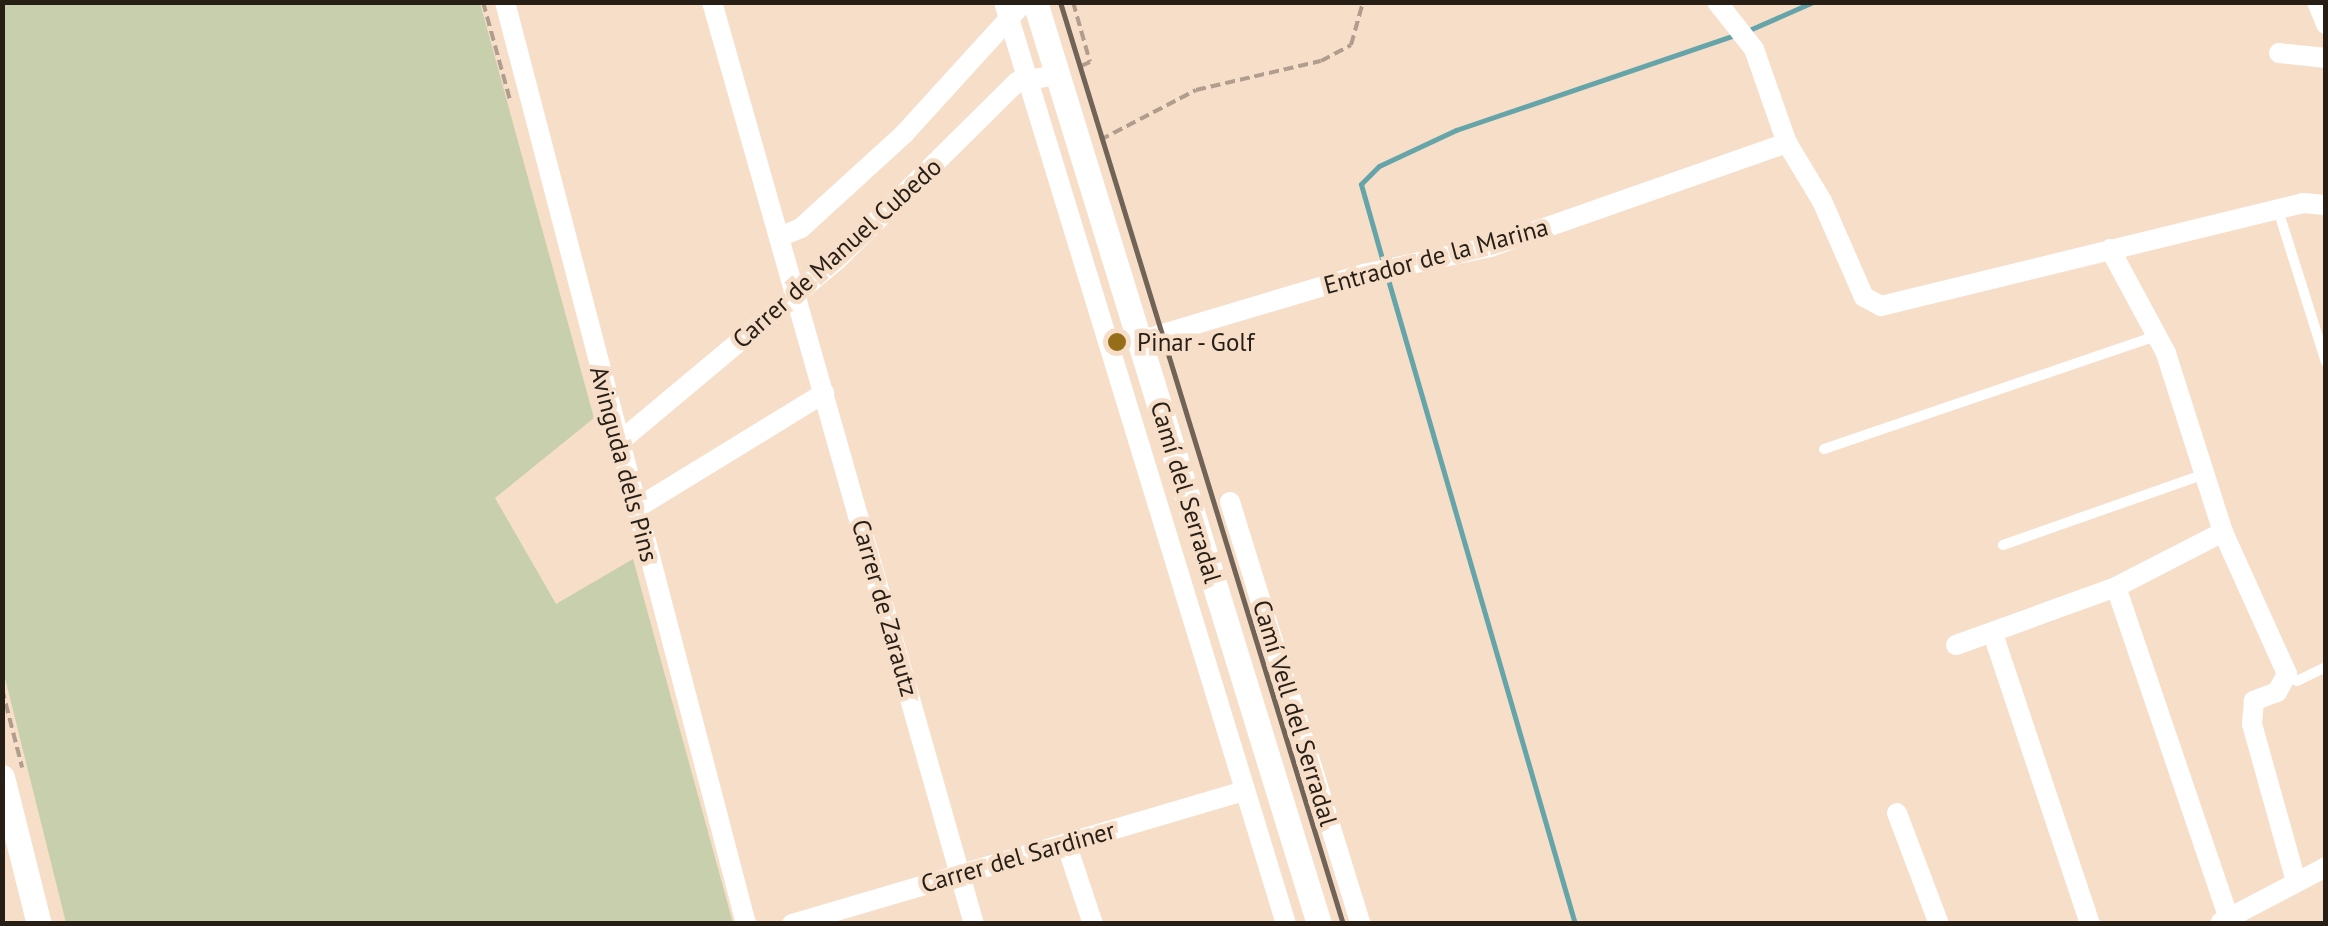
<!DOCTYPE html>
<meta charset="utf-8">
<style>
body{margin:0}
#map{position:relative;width:2328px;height:926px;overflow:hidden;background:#f6dec9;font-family:"PT Sans",sans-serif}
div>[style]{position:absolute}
.green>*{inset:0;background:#c8cfac}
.stream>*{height:5px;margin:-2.5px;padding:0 2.5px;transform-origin:2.5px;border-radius:2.5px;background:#65a4a8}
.path>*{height:4px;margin-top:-2px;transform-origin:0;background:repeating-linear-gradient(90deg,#b09d8d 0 10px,transparent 0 15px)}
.service>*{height:10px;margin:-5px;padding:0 5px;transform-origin:5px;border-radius:5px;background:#fff}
.minor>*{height:20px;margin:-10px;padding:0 10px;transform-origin:10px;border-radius:10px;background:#fff}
.tertiary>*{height:25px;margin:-12.5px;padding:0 12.5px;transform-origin:12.5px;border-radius:12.5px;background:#fff}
.rail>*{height:5px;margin:-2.5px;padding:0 2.5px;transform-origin:2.5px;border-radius:2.5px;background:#716356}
.dots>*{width:28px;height:28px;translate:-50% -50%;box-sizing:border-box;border:5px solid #f6dec9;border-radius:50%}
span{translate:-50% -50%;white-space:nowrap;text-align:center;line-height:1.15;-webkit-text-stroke:9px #f6dec9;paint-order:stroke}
.street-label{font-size:25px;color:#271e16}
.poi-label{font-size:25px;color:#271e16}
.left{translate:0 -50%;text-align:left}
.frame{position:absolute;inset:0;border:5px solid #271e16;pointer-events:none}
</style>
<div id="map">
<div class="green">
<div style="clip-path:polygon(2px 3px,480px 3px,594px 418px,495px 498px,556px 604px,633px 559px,733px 923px,66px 923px,3px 670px)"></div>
</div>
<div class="stream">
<div style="left:1747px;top:31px;width:72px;rotate:-23.7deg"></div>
<div style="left:1383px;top:262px;width:81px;rotate:-105.8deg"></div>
<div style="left:1361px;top:184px;width:25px;rotate:-45deg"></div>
<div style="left:1379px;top:166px;width:85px;rotate:-25.1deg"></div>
<div style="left:1456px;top:130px;width:295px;rotate:-18.8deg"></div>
<div style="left:1387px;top:276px;width:675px;rotate:73.82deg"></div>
</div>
<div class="path">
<div style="left:483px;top:2px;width:102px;rotate:74.6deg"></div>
<div style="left:1073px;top:2px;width:62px;rotate:74.2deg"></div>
<div style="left:1090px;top:62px;width:12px;rotate:156deg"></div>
<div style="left:1100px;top:140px;width:108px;rotate:-27.5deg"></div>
<div style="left:1196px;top:90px;width:128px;rotate:-13.1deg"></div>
<div style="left:1321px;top:61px;width:34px;rotate:-28deg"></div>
<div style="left:1351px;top:45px;width:45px;rotate:-74.4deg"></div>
<div style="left:2px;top:689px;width:81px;rotate:75.6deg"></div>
</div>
<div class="service">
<div style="left:2278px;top:210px;width:159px;rotate:72.5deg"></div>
<div style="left:1824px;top:449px;width:350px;rotate:-18.8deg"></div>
<div style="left:2003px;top:545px;width:214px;rotate:-19.4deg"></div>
<div style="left:2287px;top:674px;width:12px;rotate:35deg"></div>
<div style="left:2297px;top:681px;width:32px;rotate:-26deg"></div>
</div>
<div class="minor">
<div style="left:505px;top:2px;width:953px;rotate:75.35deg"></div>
<div style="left:712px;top:2px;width:959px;rotate:74.14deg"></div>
<div style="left:1004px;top:2px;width:964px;rotate:72.99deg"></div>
<div style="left:1717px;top:2px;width:60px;rotate:51.8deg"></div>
<div style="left:1754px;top:49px;width:100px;rotate:70.7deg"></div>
<div style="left:1787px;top:143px;width:68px;rotate:58.9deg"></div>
<div style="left:1822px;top:201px;width:105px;rotate:66.4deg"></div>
<div style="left:1864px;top:297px;width:19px;rotate:28deg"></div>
<div style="left:1881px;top:306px;width:434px;rotate:-13.7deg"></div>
<div style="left:2303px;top:203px;width:23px;rotate:5deg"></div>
<div style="left:2317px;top:2px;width:24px;rotate:68deg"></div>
<div style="left:2279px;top:53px;width:47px;rotate:6.1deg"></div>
<div style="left:779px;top:237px;width:24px;rotate:-22deg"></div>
<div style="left:801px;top:228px;width:139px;rotate:-42.4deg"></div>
<div style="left:904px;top:134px;width:178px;rotate:-47.7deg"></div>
<div style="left:1139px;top:341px;width:235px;rotate:-16.6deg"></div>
<div style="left:1364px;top:274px;width:129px;rotate:-12.1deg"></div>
<div style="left:1490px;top:247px;width:315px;rotate:-19.3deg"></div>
<div style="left:618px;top:443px;width:284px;rotate:-39.9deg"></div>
<div style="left:836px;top:261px;width:255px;rotate:-44.7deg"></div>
<div style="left:1017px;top:82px;width:41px;rotate:-9.9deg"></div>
<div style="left:1230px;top:502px;width:442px;rotate:72.8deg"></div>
<div style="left:635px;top:509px;width:222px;rotate:-31.5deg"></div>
<div style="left:2223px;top:532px;width:156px;rotate:65.7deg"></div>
<div style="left:2287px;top:674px;width:21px;rotate:119deg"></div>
<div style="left:2277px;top:692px;width:25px;rotate:159deg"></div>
<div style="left:2254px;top:701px;width:23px;rotate:95deg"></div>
<div style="left:2252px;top:724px;width:164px;rotate:74.4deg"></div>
<div style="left:2116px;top:587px;width:350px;rotate:71.2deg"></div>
<div style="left:1993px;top:634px;width:306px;rotate:71.5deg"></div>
<div style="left:1956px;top:645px;width:170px;rotate:-19.9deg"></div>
<div style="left:2116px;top:587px;width:120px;rotate:-27.2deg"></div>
<div style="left:2223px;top:532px;width:188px;rotate:-107.7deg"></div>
<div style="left:2166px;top:353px;width:118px;rotate:-118.3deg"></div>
<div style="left:1897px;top:813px;width:119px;rotate:69.3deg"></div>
<div style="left:1066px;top:843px;width:85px;rotate:71.6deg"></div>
<div style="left:2221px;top:922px;width:119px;rotate:-27.6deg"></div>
<div style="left:792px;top:924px;width:472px;rotate:-16.4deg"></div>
</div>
<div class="tertiary">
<div style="left:1035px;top:2px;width:965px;rotate:72.88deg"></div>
<div style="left:2px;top:777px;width:152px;rotate:75.9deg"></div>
</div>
<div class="rail">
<div style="left:1060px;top:2px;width:964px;rotate:72.94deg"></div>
</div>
<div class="dots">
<div style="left:1117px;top:342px;background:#966d18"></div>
</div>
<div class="street-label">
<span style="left:837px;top:253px;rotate:-42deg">Carrer de Manuel Cubedo</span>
<span style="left:1436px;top:256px;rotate:-15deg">Entrador de la Marina</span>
<span style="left:624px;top:464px;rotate:75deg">Avinguda dels Pins</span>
<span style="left:1186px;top:492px;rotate:73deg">Camí del Serradal</span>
<span style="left:885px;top:608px;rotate:74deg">Carrer de Zarautz</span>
<span style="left:1295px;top:713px;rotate:73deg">Camí Vell del Serradal</span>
<span style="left:1018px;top:857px;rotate:-16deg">Carrer del Sardiner</span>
</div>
<div class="poi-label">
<span class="left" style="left:1137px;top:342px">Pinar - Golf</span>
</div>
<div class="frame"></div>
</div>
